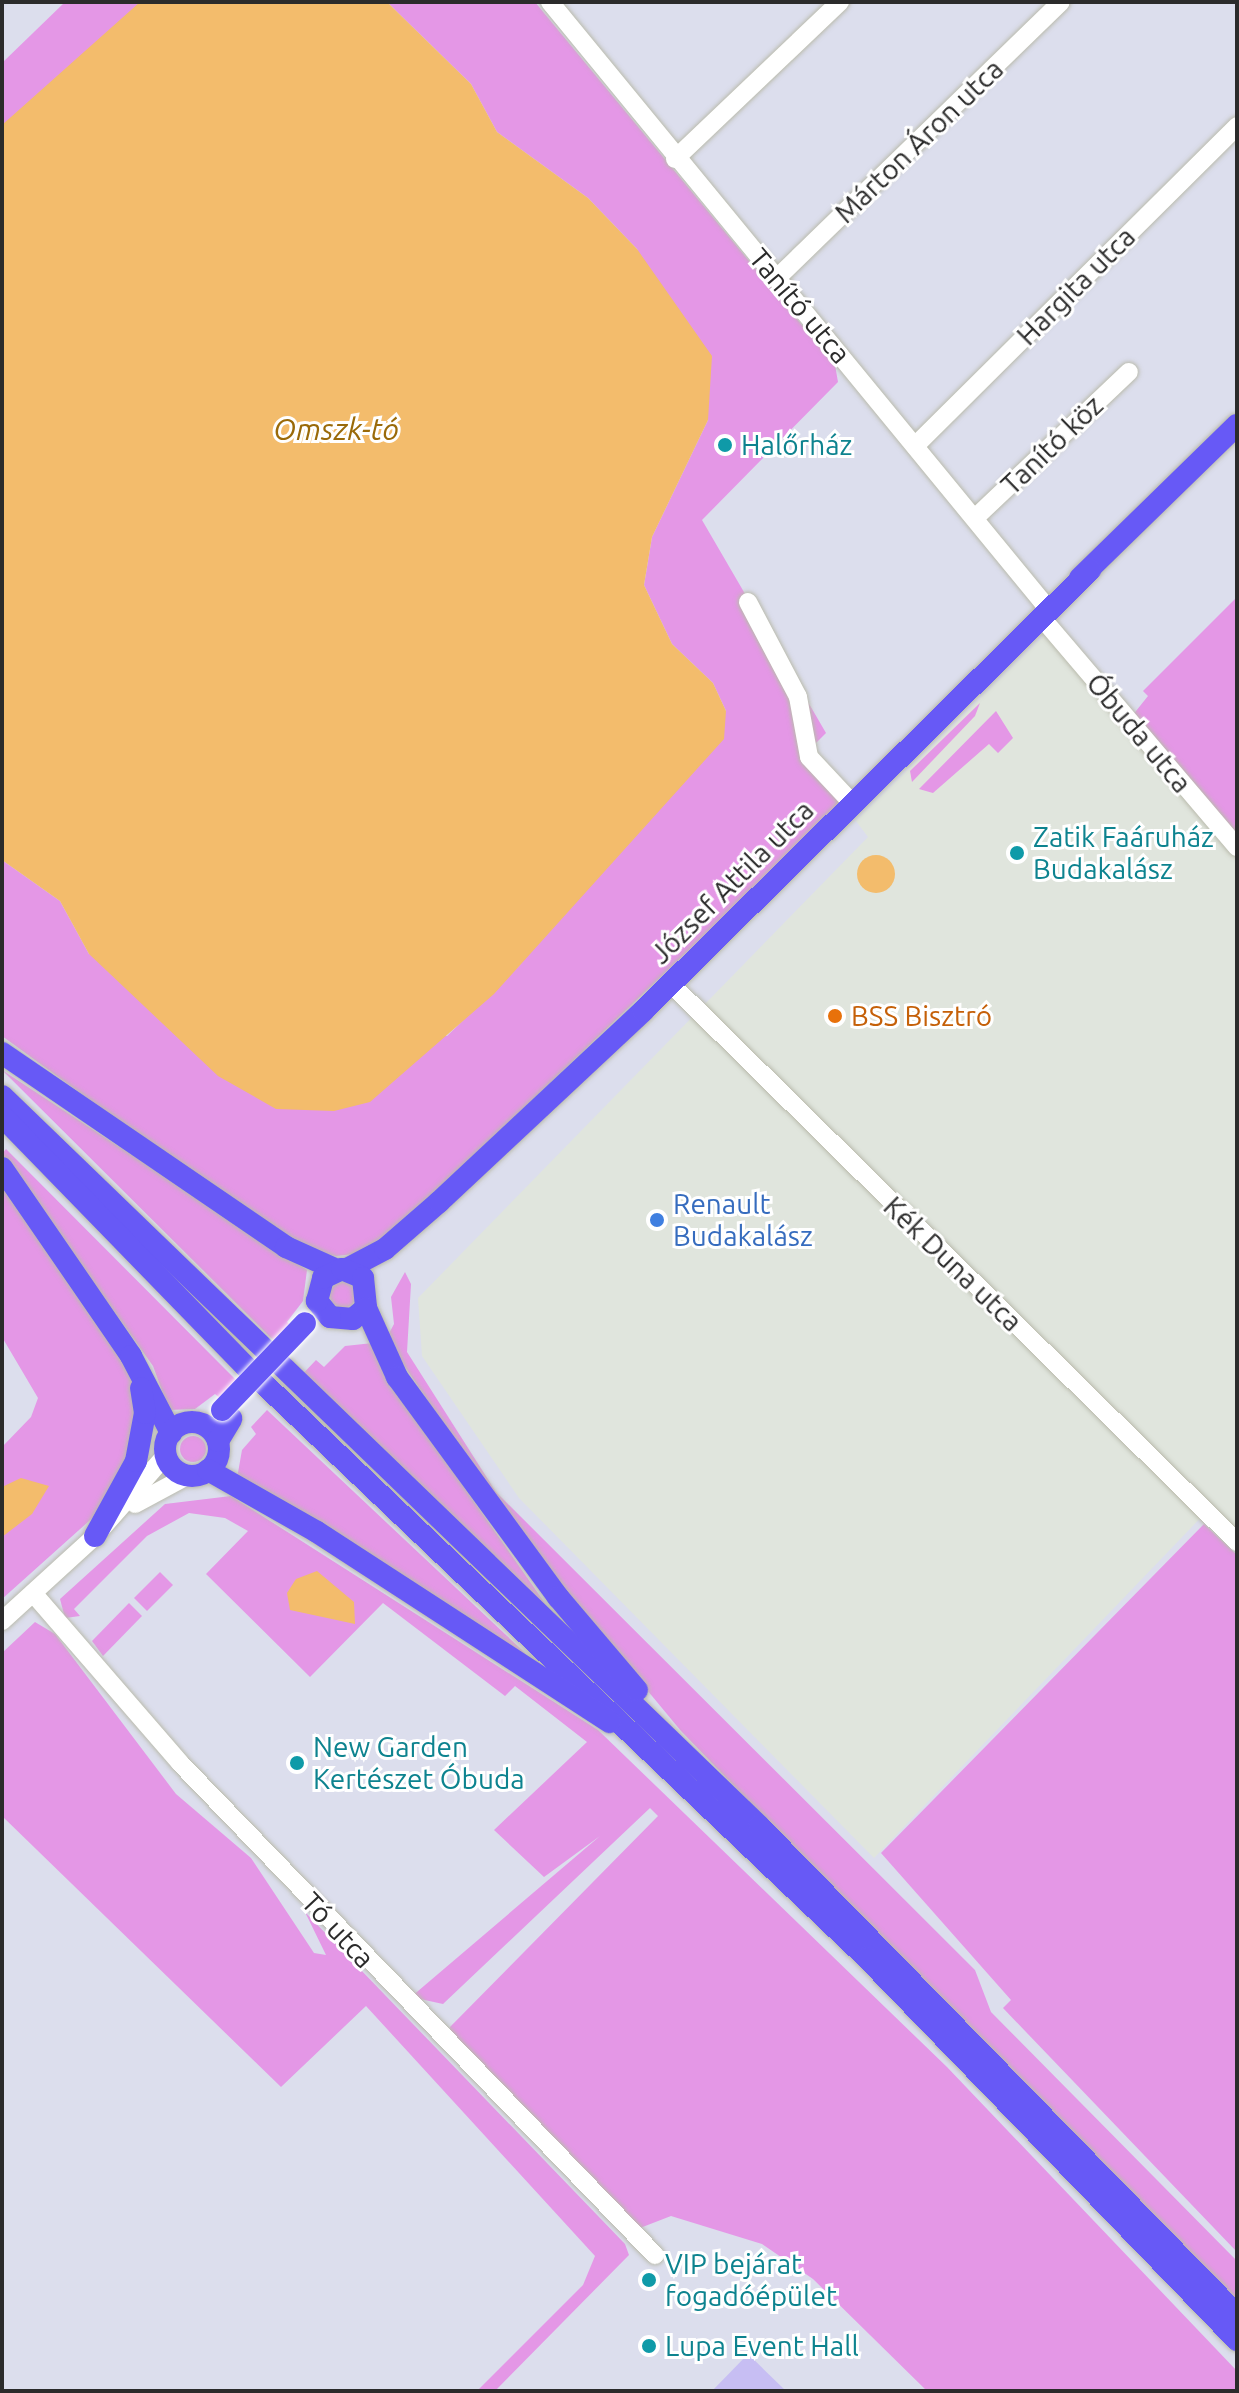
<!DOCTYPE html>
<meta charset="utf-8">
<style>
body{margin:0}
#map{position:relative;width:1239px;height:2393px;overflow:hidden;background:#dcdeed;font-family:Ubuntu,sans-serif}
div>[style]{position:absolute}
.industrial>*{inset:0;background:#e0e5dd}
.green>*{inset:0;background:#e497e6}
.round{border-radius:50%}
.sand>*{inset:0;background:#c7bef3}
.water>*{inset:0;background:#f3bc6c}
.roads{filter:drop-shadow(0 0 2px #babbad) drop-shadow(0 0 2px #babbad)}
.minor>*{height:18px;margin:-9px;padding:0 9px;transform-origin:9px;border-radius:9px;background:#fff}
.major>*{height:22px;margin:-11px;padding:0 11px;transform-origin:11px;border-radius:11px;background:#6759f6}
.major>.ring{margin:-11px;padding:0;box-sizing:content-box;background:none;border:22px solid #6759f6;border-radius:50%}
.bridges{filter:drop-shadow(0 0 2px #fff) drop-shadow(0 0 2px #fff)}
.major-bridge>*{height:22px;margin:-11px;padding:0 11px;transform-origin:11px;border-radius:11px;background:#6759f6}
.dots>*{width:22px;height:22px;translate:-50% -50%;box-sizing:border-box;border:4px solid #fff;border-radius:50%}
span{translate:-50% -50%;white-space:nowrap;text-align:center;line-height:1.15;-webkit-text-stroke:6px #fff;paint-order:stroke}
.street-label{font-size:28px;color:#2b2b2b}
.culture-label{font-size:28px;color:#0d838f}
.left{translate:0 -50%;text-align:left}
.food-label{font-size:28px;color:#c56008}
.shop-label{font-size:28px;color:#366cbe}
.water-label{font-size:30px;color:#9a6a09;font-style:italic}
.frame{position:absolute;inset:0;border:4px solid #2b2b2b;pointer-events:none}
</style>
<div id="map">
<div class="industrial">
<div style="clip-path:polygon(1045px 635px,1237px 859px,1237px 1531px,1211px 1507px,874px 1858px,519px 1498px,422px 1356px,418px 1298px,868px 837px,856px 821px)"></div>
</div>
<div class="green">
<div style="clip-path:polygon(65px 2px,281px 2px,2px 125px,2px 63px)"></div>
<div style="clip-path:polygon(387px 2px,535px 2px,835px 365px,838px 382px,702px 520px,826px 733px,810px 749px,852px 794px,396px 1230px,364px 1253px,336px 1256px,309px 1251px,248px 1215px,2px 1036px,2px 860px,60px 901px,89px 954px,447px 1036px,518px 967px,726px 711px,713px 683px,672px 644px,644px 585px,652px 537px,708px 420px,637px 249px,588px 198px,497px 132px,471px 84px)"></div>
<div style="clip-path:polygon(1237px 597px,1237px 838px,1132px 716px,1148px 696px,1143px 691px)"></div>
<div style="clip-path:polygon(980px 703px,975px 716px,912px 782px,910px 771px)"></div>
<div style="clip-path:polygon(996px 711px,1013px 738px,998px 753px,989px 744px,933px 793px,919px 789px)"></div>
<div style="clip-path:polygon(2px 1070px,307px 1270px,303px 1301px,287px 1322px,293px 1327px,276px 1343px)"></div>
<div style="clip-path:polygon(6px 1149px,239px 1383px,222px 1400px,215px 1394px,195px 1409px,169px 1410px,153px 1366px,2px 1154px)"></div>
<div style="clip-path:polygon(2px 1185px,129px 1368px,137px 1397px,132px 1459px,98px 1513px,2px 1599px,2px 1447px,31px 1417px,38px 1398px,2px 1337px)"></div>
<div style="clip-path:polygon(405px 1272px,411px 1284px,407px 1352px,496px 1492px,975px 1970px,991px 2012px,1237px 2261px,1237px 2307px,681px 1731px,522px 1539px,386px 1339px,394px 1324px,391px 1297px)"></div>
<div class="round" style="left:330px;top:1282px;width:26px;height:26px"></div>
<div style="clip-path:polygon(373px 1343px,461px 1483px,547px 1606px,297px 1380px,316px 1360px,324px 1367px,345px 1346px)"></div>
<div style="clip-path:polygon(267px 1410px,525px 1653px,525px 1658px,236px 1484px,242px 1450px,256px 1434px,251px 1427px)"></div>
<div class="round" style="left:180px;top:1436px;width:26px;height:26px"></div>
<div style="clip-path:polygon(231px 1496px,598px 1730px,947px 2067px,1237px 2371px,1237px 2391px,927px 2391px,813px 2279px,762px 2244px,671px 2216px,640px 2228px,451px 2041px,450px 2027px,658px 1816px,650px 1808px,443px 2004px,411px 1997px,600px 1836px,544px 1877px,494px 1830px,587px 1742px,515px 1686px,505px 1696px,383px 1603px,310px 1677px,206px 1574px,248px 1531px,225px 1518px,189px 1513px,147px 1536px,74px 1609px,80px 1616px,65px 1618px,60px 1599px,165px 1504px)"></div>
<div style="clip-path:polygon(1204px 1524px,1237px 1555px,1237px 2252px,1003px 2008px,1011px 2000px,881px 1853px)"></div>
<div style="clip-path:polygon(160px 1572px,173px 1585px,147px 1611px,134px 1598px)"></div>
<div style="clip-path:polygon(129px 1603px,142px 1616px,103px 1656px,92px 1641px)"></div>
<div style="clip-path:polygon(35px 1622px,55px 1634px,176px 1794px,251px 1858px,314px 1953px,326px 1955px,305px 1912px,625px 2244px,629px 2255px,495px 2391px,477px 2391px,583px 2285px,595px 2256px,366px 2006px,281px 2087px,2px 1816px,2px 1653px)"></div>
</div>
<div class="sand">
<div style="clip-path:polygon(748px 2354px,786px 2391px,712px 2391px)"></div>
</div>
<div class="water">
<div style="clip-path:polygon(140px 2px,387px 2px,471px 84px,497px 132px,588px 198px,637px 249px,712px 356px,708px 420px,652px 537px,644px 585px,672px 644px,713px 683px,726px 711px,724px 739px,494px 994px,370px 1102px,334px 1111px,276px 1109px,218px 1076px,89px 954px,60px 901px,2px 860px,2px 125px)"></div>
<div class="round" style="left:857px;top:855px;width:38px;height:38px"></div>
<div style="clip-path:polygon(21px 1478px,49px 1486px,32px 1514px,2px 1537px,2px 1487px)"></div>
<div style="clip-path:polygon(317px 1571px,354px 1602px,355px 1624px,290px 1610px,287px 1593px,296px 1579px)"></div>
</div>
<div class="roads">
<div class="minor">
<div style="left:550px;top:2px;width:787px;rotate:50.62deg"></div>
<div style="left:675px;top:159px;width:228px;rotate:-43.6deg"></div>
<div style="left:776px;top:279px;width:397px;rotate:-44.2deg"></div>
<div style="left:915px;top:446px;width:454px;rotate:-44.8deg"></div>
<div style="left:975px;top:518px;width:212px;rotate:-43.5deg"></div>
<div style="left:748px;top:602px;width:107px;rotate:62.2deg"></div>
<div style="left:798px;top:697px;width:61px;rotate:79.6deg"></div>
<div style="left:809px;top:757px;width:64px;rotate:46.9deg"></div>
<div style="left:1042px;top:618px;width:301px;rotate:49.6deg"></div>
<div style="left:671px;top:984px;width:795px;rotate:44.59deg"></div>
<div style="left:135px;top:1504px;width:61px;rotate:-28.2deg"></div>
<div style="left:33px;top:1593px;width:225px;rotate:49.1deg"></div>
<div style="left:180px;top:1763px;width:684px;rotate:46.01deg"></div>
<div style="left:2px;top:1621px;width:126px;rotate:-42.4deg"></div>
<div style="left:95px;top:1536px;width:108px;rotate:-48.8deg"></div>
</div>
<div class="major">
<div style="left:1080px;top:578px;width:219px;rotate:-44.3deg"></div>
<div style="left:2px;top:1053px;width:344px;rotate:34.3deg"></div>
<div style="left:286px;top:1247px;width:56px;rotate:24.3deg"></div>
<div style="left:2px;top:1096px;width:1052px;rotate:43.96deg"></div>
<div style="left:759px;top:1826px;width:684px;rotate:45.65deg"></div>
<div style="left:2px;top:1116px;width:350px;rotate:45.8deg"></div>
<div style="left:246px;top:1367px;width:857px;rotate:43.58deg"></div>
<div style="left:867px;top:1958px;width:532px;rotate:45.91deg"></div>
<div style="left:2px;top:1168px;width:228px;rotate:55.5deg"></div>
<div style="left:131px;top:1356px;width:87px;rotate:62.5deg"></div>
<div style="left:347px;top:1269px;width:43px;rotate:-27.8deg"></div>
<div style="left:385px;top:1249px;width:72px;rotate:-41deg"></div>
<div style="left:439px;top:1202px;width:279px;rotate:-43.1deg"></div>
<div style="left:643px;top:1011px;width:628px;rotate:-44.61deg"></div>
<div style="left:366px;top:1308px;width:17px;rotate:140deg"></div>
<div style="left:353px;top:1319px;width:23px;rotate:-175deg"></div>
<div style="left:330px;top:1317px;width:21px;rotate:-129deg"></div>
<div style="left:317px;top:1301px;width:24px;rotate:-75deg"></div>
<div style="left:323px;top:1278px;width:21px;rotate:-25deg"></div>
<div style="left:342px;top:1269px;width:23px;rotate:23deg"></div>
<div style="left:363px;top:1278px;width:30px;rotate:84deg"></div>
<div style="left:366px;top:1308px;width:76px;rotate:65.8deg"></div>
<div style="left:397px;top:1377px;width:273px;rotate:53.8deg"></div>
<div style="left:558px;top:1597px;width:122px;rotate:49.7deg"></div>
<div class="ring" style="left:165px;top:1422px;width:32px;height:32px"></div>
<div style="left:218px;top:1441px;width:26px;rotate:-59deg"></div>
<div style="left:208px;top:1470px;width:125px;rotate:29.6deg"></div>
<div style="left:317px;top:1532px;width:349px;rotate:33deg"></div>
<div style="left:95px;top:1536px;width:85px;rotate:-61.3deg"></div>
<div style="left:136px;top:1461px;width:49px;rotate:-79.4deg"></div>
<div style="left:145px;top:1413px;width:25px;rotate:-99deg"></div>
</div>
</div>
<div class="bridges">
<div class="major-bridge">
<div style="left:222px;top:1410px;width:120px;rotate:-46.3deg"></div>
</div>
</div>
<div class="dots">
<div style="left:725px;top:445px;background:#0f9aa8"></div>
<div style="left:1017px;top:853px;background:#0f9aa8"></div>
<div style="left:835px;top:1016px;background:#e8710a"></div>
<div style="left:657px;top:1220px;background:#3f7fe0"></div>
<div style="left:297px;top:1763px;background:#0f9aa8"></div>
<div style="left:649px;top:2280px;background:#0f9aa8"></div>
<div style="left:649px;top:2346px;background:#0f9aa8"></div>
</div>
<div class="street-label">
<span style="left:919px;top:141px;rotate:-44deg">Márton Áron utca</span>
<span style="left:1076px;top:286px;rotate:-45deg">Hargita utca</span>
<span style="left:800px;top:306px;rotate:50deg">Tanító utca</span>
<span style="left:1052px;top:445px;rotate:-44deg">Tanító köz</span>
<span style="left:1139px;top:733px;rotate:50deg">Óbuda utca</span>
<span style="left:732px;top:882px;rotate:-45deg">József Attila utca</span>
<span style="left:953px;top:1264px;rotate:44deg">Kék Duna utca</span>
<span style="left:338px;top:1930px;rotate:47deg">Tó utca</span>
</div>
<div class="culture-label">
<span class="left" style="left:741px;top:445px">Halőrház</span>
<span class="left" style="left:1033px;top:853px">Zatik Faáruház<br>Budakalász</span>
<span class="left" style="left:313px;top:1763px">New Garden<br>Kertészet Óbuda</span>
<span class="left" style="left:665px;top:2280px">VIP bejárat<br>fogadóépület</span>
<span class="left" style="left:665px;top:2346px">Lupa Event Hall</span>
</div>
<div class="food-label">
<span class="left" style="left:851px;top:1016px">BSS Bisztró</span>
</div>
<div class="shop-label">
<span class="left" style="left:673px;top:1220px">Renault<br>Budakalász</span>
</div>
<div class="water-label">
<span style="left:336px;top:429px">Omszk-tó</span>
</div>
<div class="frame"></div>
</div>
